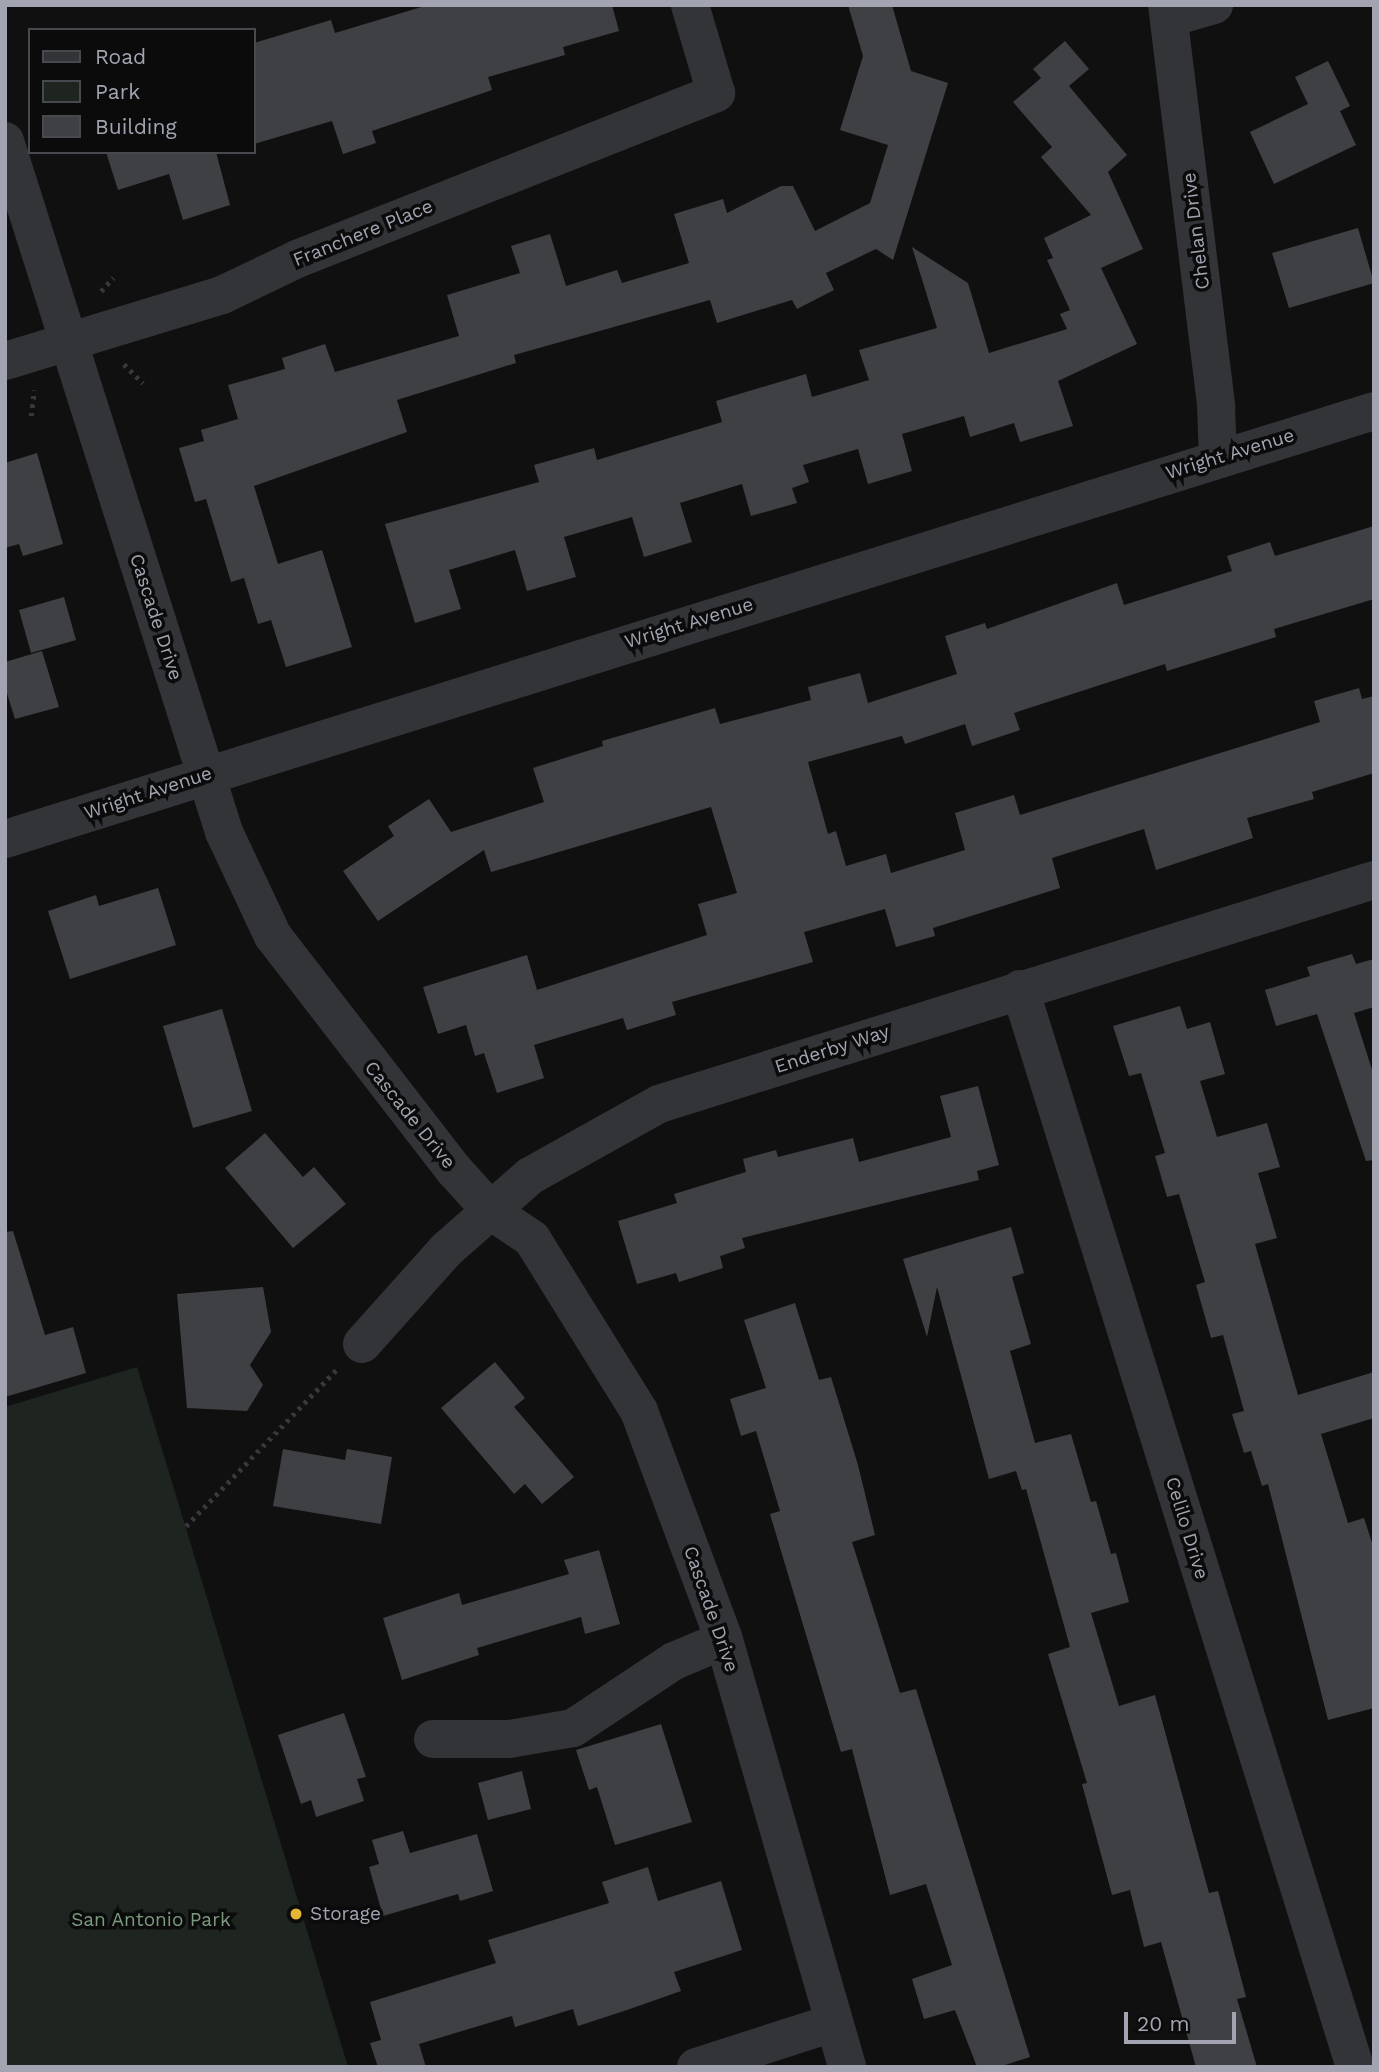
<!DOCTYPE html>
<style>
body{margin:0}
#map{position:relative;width:1379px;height:2072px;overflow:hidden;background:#101011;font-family:"Work Sans",sans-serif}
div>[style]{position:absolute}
.green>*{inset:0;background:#1e2520}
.building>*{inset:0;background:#3f4044}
.path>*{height:4.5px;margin-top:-2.25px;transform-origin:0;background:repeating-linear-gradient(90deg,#37383d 0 3.5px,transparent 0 8.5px)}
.minor>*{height:38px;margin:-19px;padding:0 19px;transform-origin:19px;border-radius:19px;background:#333438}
.dots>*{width:19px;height:19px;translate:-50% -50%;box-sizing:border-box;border:4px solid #0b0b0c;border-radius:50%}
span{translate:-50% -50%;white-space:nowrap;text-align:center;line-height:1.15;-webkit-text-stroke:7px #0b0b0c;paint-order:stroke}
.street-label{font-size:19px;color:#a2a5b1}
.poi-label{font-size:19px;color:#a2a5b1}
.left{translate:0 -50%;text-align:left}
.park-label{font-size:19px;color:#7a9b7e}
.frame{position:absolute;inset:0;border:7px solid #a2a5b1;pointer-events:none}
.legend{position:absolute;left:28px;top:28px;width:228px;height:126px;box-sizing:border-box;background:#0b0b0c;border:2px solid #47494e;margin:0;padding:9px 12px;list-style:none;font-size:21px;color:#a2a5b1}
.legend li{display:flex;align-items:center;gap:14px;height:35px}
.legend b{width:35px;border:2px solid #47494e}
.scale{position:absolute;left:1124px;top:2012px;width:112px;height:32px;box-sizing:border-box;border:4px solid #a2a5b1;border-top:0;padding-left:9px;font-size:21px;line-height:24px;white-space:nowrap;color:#a2a5b1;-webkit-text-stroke:5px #0b0b0c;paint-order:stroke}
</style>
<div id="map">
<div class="green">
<div style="clip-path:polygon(137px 1367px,188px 1535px,348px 2067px,5px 2067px,5px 1407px)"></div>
</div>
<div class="building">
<div style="clip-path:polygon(428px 5px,612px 5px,619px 31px,563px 47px,565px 55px,488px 77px,492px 90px,372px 131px,376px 143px,343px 154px,332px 121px,254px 144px,254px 43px,331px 20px,335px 33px)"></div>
<div style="clip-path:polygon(848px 5px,892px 5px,911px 71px,948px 83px,893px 260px,876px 249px,826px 273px,834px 290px,797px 309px,792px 300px,717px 323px,710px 300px,514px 355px,516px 363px,397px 400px,407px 432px,254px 486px,278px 564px,322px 550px,352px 647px,286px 667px,271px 620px,258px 624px,244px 578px,231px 582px,206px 499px,195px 502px,179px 448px,204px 441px,201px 430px,238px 419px,228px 385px,285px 369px,282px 358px,325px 344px,335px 372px,459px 336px,447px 295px,520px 273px,511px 246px,550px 234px,566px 286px,617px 270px,622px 283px,689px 263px,674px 214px,723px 199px,727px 213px,781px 186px,793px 186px,815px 231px,870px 203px,888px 145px,840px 130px,863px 56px)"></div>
<div style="clip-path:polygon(1065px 41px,1089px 69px,1069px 86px,1127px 155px,1108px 172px,1143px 249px,1101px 268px,1137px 344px,1058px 381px,1073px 426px,1020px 442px,1014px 423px,970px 437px,964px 416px,902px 434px,912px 471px,868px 484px,858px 449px,803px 465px,809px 482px,792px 488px,797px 503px,751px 516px,742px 484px,680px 503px,692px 542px,644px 557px,632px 517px,564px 537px,576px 577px,527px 591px,515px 550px,449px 570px,461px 609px,415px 623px,385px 524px,539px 482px,534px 465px,594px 448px,597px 460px,722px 422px,716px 401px,806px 374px,812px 397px,869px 380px,859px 350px,937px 328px,912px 247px,968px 283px,989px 353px,1067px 329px,1060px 314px,1070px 310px,1047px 260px,1053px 258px,1044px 238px,1091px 215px,1041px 157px,1052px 147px,1013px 102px,1041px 78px,1033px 69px)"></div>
<div style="clip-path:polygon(1328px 61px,1350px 106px,1340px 111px,1356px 145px,1274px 184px,1250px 132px,1308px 104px,1295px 77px)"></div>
<div style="clip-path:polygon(106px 152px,216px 152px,230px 205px,183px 220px,169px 174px,118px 190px)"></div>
<div style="clip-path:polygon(1358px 228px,1374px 283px,1289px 308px,1272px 253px)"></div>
<div style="clip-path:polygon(37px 453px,63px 544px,23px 556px,19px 544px,5px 548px,5px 463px)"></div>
<div style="clip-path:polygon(1374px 526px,1374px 599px,1274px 629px,1276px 637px,1167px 671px,1165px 664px,1014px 713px,1020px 730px,972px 746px,965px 724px,905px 744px,902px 736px,808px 762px,828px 834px,836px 831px,846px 866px,886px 854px,891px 873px,965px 850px,955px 813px,1014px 795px,1020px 815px,1320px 722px,1314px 701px,1359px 688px,1362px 699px,1374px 696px,1374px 773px,1312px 792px,1314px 799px,1247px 818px,1253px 838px,1156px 870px,1144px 829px,1052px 858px,1060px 888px,933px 928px,935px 936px,896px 947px,885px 909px,804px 932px,813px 962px,672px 1002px,676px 1015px,627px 1030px,623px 1018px,534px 1045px,544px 1078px,497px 1093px,484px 1053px,475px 1056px,466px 1025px,438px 1034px,423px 987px,527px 955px,537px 990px,707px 935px,698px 904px,737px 893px,711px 807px,491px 872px,484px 850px,378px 921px,343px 871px,394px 836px,388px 826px,429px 799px,451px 832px,544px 802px,533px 768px,603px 746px,602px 741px,715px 708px,720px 724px,811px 700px,808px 687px,860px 673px,868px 703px,957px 674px,945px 636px,985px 623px,987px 629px,1117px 583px,1124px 605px,1232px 571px,1227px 556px,1270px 542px,1275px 556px)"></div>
<div style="clip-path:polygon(64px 597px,76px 640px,31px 653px,19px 610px)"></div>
<div style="clip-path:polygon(42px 651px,59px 707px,15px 719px,5px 687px,5px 662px)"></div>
<div style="clip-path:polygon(158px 888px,176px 945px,70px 979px,48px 911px,96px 895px,99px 906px)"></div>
<div style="clip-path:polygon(1352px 954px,1356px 964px,1374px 959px,1374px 1007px,1354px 1013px,1374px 1076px,1374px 1160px,1366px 1161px,1317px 1014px,1276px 1026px,1265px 990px,1310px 976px,1307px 967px)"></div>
<div style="clip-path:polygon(1180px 1006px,1187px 1029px,1210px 1022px,1225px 1074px,1200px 1081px,1217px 1137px,1267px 1123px,1280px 1167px,1258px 1173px,1277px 1238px,1255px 1244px,1298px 1395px,1374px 1372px,1374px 1418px,1321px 1434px,1348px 1523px,1364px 1518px,1374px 1549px,1374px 1708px,1328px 1720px,1268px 1484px,1262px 1486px,1251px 1451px,1244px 1453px,1232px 1414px,1244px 1411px,1223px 1335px,1211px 1338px,1196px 1285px,1205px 1282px,1179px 1194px,1167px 1197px,1155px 1156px,1165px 1153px,1141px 1073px,1129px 1076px,1113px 1026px)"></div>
<div style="clip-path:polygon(222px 1009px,252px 1111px,193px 1128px,163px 1026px)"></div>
<div style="clip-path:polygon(978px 1086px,999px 1165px,977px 1171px,979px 1180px,742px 1238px,745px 1248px,720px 1256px,723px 1268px,679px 1282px,676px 1273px,637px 1284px,618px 1221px,677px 1203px,674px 1194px,746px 1172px,743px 1159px,776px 1150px,778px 1157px,853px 1138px,859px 1162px,951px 1137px,940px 1096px)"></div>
<div style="clip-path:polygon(265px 1133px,303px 1177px,314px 1167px,346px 1204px,293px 1248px,225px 1168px)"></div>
<div style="clip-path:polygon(1011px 1227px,1024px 1273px,1012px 1277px,1031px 1344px,1010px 1351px,1035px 1443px,1071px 1434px,1091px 1502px,1096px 1501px,1111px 1554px,1116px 1553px,1129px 1602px,1091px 1613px,1119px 1706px,1155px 1695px,1209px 1893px,1218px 1891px,1246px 1997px,1237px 1999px,1257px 2067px,1196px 2067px,1161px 1942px,1144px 1947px,1130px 1890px,1112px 1895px,1082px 1784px,1087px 1783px,1048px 1654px,1070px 1647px,1026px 1489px,1022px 1490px,1016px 1471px,989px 1479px,937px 1287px,927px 1337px,903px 1259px)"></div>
<div style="clip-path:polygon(13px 1231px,45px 1335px,73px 1327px,86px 1373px,5px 1397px,5px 1232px)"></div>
<div style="clip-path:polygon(263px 1287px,271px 1332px,250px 1365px,263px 1385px,247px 1411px,187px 1408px,177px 1294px)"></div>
<div style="clip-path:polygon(795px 1303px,819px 1380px,831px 1377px,858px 1465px,875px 1535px,852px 1542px,900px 1693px,916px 1689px,1030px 2057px,999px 2067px,977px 2067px,955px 2010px,924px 2019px,912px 1979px,952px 1965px,926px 1884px,890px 1895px,852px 1749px,841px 1752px,770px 1514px,780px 1511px,756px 1431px,741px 1436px,730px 1399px,766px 1388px,744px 1320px)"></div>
<div style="clip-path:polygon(495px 1362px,525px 1398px,514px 1407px,574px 1477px,542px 1504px,525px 1484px,514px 1494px,441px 1408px)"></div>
<div style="clip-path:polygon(283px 1449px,345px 1460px,347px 1449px,392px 1457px,381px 1524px,273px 1506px)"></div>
<div style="clip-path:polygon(599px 1550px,620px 1624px,585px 1634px,581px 1617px,477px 1648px,479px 1655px,402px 1680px,383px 1618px,459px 1593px,462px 1605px,569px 1574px,564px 1560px)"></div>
<div style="clip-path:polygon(344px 1713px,366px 1777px,357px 1779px,364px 1801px,316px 1817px,311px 1800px,301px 1804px,278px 1735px)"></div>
<div style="clip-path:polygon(661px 1724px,692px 1822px,615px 1845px,597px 1787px,589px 1790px,576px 1750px)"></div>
<div style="clip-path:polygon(522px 1771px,531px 1809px,488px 1820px,478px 1783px)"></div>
<div style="clip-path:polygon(403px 1831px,410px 1853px,477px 1834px,493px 1891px,460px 1901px,458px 1894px,383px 1916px,369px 1867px,379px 1864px,372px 1840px)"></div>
<div style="clip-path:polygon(648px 1867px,658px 1901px,721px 1881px,742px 1950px,674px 1972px,681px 1991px,627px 2010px,578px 2026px,573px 2009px,515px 2027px,512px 2016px,419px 2044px,426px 2067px,378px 2067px,370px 2043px,381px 2040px,370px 2002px,496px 1963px,488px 1940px,609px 1903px,602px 1882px)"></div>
</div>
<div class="path">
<div style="left:101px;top:291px;width:18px;rotate:-47deg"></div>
<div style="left:124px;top:364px;width:27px;rotate:45deg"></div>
<div style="left:31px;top:416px;width:26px;rotate:-83deg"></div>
<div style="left:186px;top:1526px;width:218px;rotate:-46.1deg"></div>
</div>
<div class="minor">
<div style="left:1167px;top:5px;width:404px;rotate:83deg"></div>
<div style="left:1216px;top:406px;width:52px;rotate:87.8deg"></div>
<div style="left:1169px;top:18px;width:47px;rotate:-16.1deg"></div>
<div style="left:5px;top:141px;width:725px;rotate:72.41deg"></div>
<div style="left:224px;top:832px;width:115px;rotate:64.8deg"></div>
<div style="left:273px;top:936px;width:296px;rotate:52.3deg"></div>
<div style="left:454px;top:1170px;width:55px;rotate:47.9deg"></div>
<div style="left:491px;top:1211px;width:50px;rotate:34.3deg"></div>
<div style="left:532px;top:1239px;width:203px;rotate:58.1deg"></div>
<div style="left:639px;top:1411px;width:244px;rotate:69.6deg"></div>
<div style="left:724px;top:1640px;width:444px;rotate:73.9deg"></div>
<div style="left:5px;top:361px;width:227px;rotate:-16.9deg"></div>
<div style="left:222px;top:295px;width:83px;rotate:-25.6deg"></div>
<div style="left:297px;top:259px;width:451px;rotate:-21.6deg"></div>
<div style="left:716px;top:93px;width:92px;rotate:-106.5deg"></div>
<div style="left:5px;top:839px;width:1434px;rotate:-17.36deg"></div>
<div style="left:1020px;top:989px;width:1129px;rotate:72.74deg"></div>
<div style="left:362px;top:1344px;width:126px;rotate:-48.2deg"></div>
<div style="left:446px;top:1250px;width:112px;rotate:-41.4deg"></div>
<div style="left:530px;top:1176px;width:148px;rotate:-29.2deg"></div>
<div style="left:659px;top:1104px;width:749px;rotate:-17.4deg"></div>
<div style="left:433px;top:1739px;width:76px"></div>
<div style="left:509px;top:1739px;width:65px;rotate:-9.8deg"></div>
<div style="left:573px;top:1728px;width:121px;rotate:-33.6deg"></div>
<div style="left:674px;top:1661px;width:54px;rotate:-22.8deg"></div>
<div style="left:696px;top:2067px;width:144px;rotate:-17.8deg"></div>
</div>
<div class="dots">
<div style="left:296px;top:1914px;background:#e5b534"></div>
</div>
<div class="street-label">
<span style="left:1196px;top:231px;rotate:-97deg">Chelan Drive</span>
<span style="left:363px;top:233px;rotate:-22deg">Franchere Place</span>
<span style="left:1230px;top:454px;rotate:-17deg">Wright Avenue</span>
<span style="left:156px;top:617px;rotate:72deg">Cascade Drive</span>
<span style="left:689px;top:623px;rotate:-17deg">Wright Avenue</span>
<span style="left:148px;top:793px;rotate:-18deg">Wright Avenue</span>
<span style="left:832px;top:1049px;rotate:-18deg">Enderby Way</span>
<span style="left:410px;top:1115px;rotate:51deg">Cascade Drive</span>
<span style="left:1187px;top:1528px;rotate:73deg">Celilo Drive</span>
<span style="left:711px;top:1609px;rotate:71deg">Cascade Drive</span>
</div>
<div class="poi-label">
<span class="left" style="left:310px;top:1914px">Storage</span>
</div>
<div class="park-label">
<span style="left:151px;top:1920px">San Antonio Park</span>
</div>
<div class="frame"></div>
<ul class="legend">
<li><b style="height:9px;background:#333438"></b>Road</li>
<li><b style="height:19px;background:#1e2520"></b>Park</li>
<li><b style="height:19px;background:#3f4044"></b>Building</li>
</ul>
<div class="scale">20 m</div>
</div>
